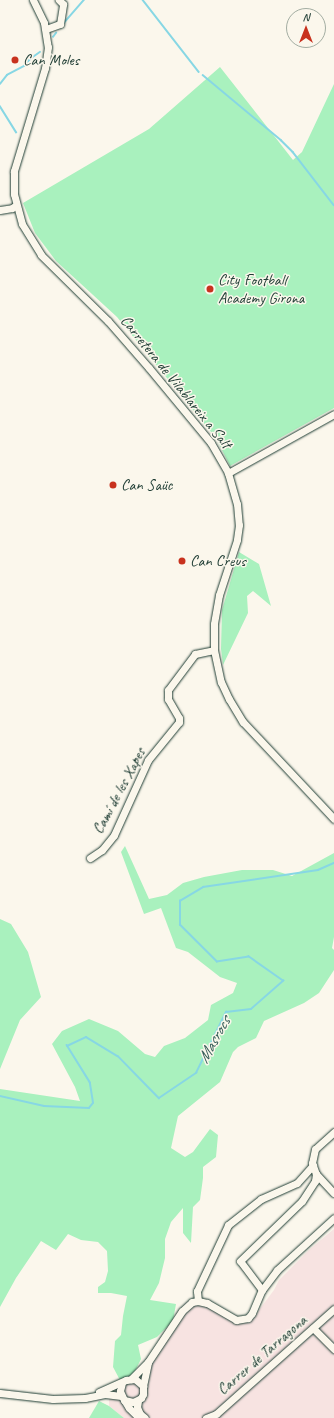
<!DOCTYPE html>
<meta charset="utf-8">
<style>
body{margin:0}
#map{position:relative;width:334px;height:1418px;overflow:hidden;background:#fbf7ec;font-family:Caveat,sans-serif}
div>[style]{position:absolute}
.built>*{inset:0;background:#f7e3e1}
.green>*{inset:0;background:#a9f1be}
.stream>*{height:1.5px;margin:-0.75px;padding:0 0.75px;transform-origin:0.75px;border-radius:0.75px;background:#87d7e4}
.roads{filter:drop-shadow(0 0 1px #1f3d34) drop-shadow(0 0 1px #1f3d34)}
.minor>*{height:7px;margin:-3.5px;padding:0 3.5px;transform-origin:3.5px;border-radius:3.5px;background:#fbf7ec}
.dots>*{width:11px;height:11px;translate:-50% -50%;box-sizing:border-box;border:2px solid #fbf7ec;border-radius:50%}
span{translate:-50% -50%;white-space:nowrap;text-align:center;line-height:1.15;-webkit-text-stroke:3px #fbf7ec;paint-order:stroke}
.poi-label{font-size:16px;color:#1f3d34}
.left{translate:0 -50%;text-align:left}
.street-label{font-size:16px;color:#1f3d34}
.water-label{font-size:17px;color:#345c57;font-style:italic}
.north{position:absolute;left:286px;top:8px;width:40px;height:40px;box-sizing:border-box;background:#fbf7ec;border:1px solid #a3ada2;border-radius:50%;rotate:0deg;font-size:11px;font-weight:700;line-height:16px;text-align:center;color:#1f3d34}
.north::after{content:'';display:block;margin:auto;width:14px;height:18px;background:#c8321e;clip-path:polygon(50% 0,100% 100%,50% 72%,0 100%)}
</style>
<div id="map">
<div class="built">
<div style="clip-path:polygon(334px 1229px,334px 1418px,124px 1418px,109px 1406px,109px 1390px,134px 1373px,152px 1352px,185px 1303px,198px 1298px,233px 1317px,241px 1317px,256px 1314px,274px 1290px,279px 1280px,309px 1250px)"></div>
</div>
<div class="green">
<div style="clip-path:polygon(220px 67px,293px 160px,302px 152px,334px 84px,334px 408px,230px 466px,216px 438px,117px 317px,56px 261px,35px 233px,23px 203px,149px 129px)"></div>
<div style="clip-path:polygon(239px 552px,259px 564px,271px 606px,253px 591px,247px 596px,248px 613px,223px 665px,221px 649px,222px 610px)"></div>
<div style="clip-path:polygon(125px 846px,149px 899px,167px 895px,183px 883px,204px 877px,242px 870px,273px 870px,292px 876px,334px 853px,334px 937px,332px 948px,334px 950px,334px 970px,319px 993px,304px 1003px,264px 1021px,256px 1038px,238px 1047px,233px 1052px,220px 1082px,178px 1116px,171px 1148px,185px 1157px,193px 1152px,210px 1129px,218px 1135px,216px 1157px,203px 1167px,203px 1178px,200px 1200px,193px 1207px,191px 1243px,183px 1233px,183px 1208px,171px 1222px,165px 1239px,165px 1258px,159px 1283px,150px 1300px,176px 1304px,173px 1321px,157px 1337px,138px 1345px,141px 1359px,134px 1373px,121px 1382px,113px 1367px,115px 1341px,121px 1335px,123px 1316px,127px 1296px,111px 1293px,98px 1293px,98px 1287px,105px 1282px,108px 1271px,107px 1251px,98px 1242px,81px 1240px,68px 1234px,56px 1250px,41px 1241px,16px 1278px,0 1307px,0 1089px,80px 1101px,75px 1087px,52px 1044px,62px 1031px,89px 1019px,118px 1031px,145px 1054px,155px 1057px,164px 1046px,185px 1038px,208px 1020px,211px 1005px,233px 993px,237px 983px,220px 977px,188px 952px,176px 948px,161px 908px,144px 914px,121px 852px)"></div>
<div style="clip-path:polygon(0 919px,11px 924px,28px 952px,41px 997px,20px 1020px,0 1069px)"></div>
<div style="clip-path:polygon(99px 1401px,109px 1406px,124px 1418px,89px 1418px)"></div>
</div>
<div class="stream">
<div style="left:143px;top:0;width:91px;rotate:52.1deg"></div>
<div style="left:63px;top:24px;width:32px;rotate:-49deg"></div>
<div style="left:53px;top:37px;width:5px;rotate:-53deg"></div>
<div style="left:203px;top:75px;width:102px;rotate:39.8deg"></div>
<div style="left:281px;top:140px;width:17px;rotate:45deg"></div>
<div style="left:293px;top:152px;width:67px;rotate:52.3deg"></div>
<div style="left:0;top:84px;width:11px;rotate:-52deg"></div>
<div style="left:7px;top:75px;width:19px;rotate:-28deg"></div>
<div style="left:24px;top:66px;width:9px;rotate:-49deg"></div>
<div style="left:30px;top:59px;width:12px;rotate:-35deg"></div>
<div style="left:0;top:106px;width:31px;rotate:58deg"></div>
<div style="left:0;top:1096px;width:45px;rotate:12.8deg"></div>
<div style="left:44px;top:1106px;width:45px;rotate:2.5deg"></div>
<div style="left:89px;top:1108px;width:6px;rotate:-51deg"></div>
<div style="left:93px;top:1103px;width:20px;rotate:-99deg"></div>
<div style="left:90px;top:1083px;width:44px;rotate:-121.9deg"></div>
<div style="left:67px;top:1046px;width:21px;rotate:-25deg"></div>
<div style="left:86px;top:1037px;width:37px;rotate:31deg"></div>
<div style="left:118px;top:1056px;width:59px;rotate:45.7deg"></div>
<div style="left:159px;top:1098px;width:45px;rotate:-34deg"></div>
<div style="left:196px;top:1073px;width:68px;rotate:-63.8deg"></div>
<div style="left:226px;top:1012px;width:25px;rotate:-7deg"></div>
<div style="left:251px;top:1009px;width:43px;rotate:-41.2deg"></div>
<div style="left:283px;top:981px;width:42px;rotate:-144.8deg"></div>
<div style="left:249px;top:957px;width:32px;rotate:171deg"></div>
<div style="left:217px;top:962px;width:52px;rotate:-135deg"></div>
<div style="left:180px;top:925px;width:24px;rotate:-90deg"></div>
<div style="left:180px;top:901px;width:27px;rotate:-31deg"></div>
<div style="left:203px;top:887px;width:116px;rotate:-8.4deg"></div>
<div style="left:318px;top:870px;width:17px;rotate:-24deg"></div>
</div>
<div class="roads">
<div class="minor">
<div style="left:33px;top:0;width:25px;rotate:64deg"></div>
<div style="left:44px;top:23px;width:24px;rotate:81deg"></div>
<div style="left:48px;top:47px;width:21px;rotate:98deg"></div>
<div style="left:45px;top:68px;width:108px;rotate:106.8deg"></div>
<div style="left:14px;top:171px;width:23px;rotate:90deg"></div>
<div style="left:14px;top:194px;width:31px;rotate:75deg"></div>
<div style="left:22px;top:224px;width:36px;rotate:58deg"></div>
<div style="left:41px;top:255px;width:94px;rotate:44.6deg"></div>
<div style="left:108px;top:321px;width:62px;rotate:48.9deg"></div>
<div style="left:149px;top:368px;width:97px;rotate:50.4deg"></div>
<div style="left:211px;top:443px;width:34px;rotate:60deg"></div>
<div style="left:228px;top:473px;width:32px;rotate:74deg"></div>
<div style="left:237px;top:504px;width:21px;rotate:85deg"></div>
<div style="left:239px;top:525px;width:15px;rotate:98deg"></div>
<div style="left:237px;top:540px;width:58px;rotate:108.1deg"></div>
<div style="left:219px;top:595px;width:29px;rotate:100deg"></div>
<div style="left:214px;top:624px;width:26px;rotate:90deg"></div>
<div style="left:214px;top:650px;width:33px;rotate:78deg"></div>
<div style="left:221px;top:682px;width:19px;rotate:65deg"></div>
<div style="left:229px;top:699px;width:27px;rotate:59deg"></div>
<div style="left:243px;top:722px;width:133px;rotate:46.8deg"></div>
<div style="left:46px;top:29px;width:15px;rotate:-20deg"></div>
<div style="left:60px;top:24px;width:20px;rotate:-81deg"></div>
<div style="left:63px;top:4px;width:6px;rotate:-135deg"></div>
<div style="left:0;top:210px;width:12px;rotate:-9deg"></div>
<div style="left:12px;top:208px;width:5px;rotate:-37deg"></div>
<div style="left:228px;top:473px;width:121px;rotate:-29.1deg"></div>
<div style="left:90px;top:858px;width:14px;rotate:-34deg"></div>
<div style="left:102px;top:850px;width:19px;rotate:-51deg"></div>
<div style="left:114px;top:835px;width:82px;rotate:-65.6deg"></div>
<div style="left:148px;top:760px;width:49px;rotate:-50.8deg"></div>
<div style="left:179px;top:722px;width:4px;rotate:-90deg"></div>
<div style="left:179px;top:718px;width:22px;rotate:-120deg"></div>
<div style="left:168px;top:699px;width:9px;rotate:-90deg"></div>
<div style="left:168px;top:690px;width:45px;rotate:-53.1deg"></div>
<div style="left:195px;top:654px;width:19px;rotate:-12deg"></div>
<div style="left:334px;top:1132px;width:25px;rotate:138deg"></div>
<div style="left:315px;top:1149px;width:14px;rotate:102deg"></div>
<div style="left:312px;top:1163px;width:12px;rotate:70deg"></div>
<div style="left:316px;top:1174px;width:26px;rotate:47deg"></div>
<div style="left:262px;top:1290px;width:36px;rotate:-127deg"></div>
<div style="left:240px;top:1261px;width:86px;rotate:-44.1deg"></div>
<div style="left:302px;top:1201px;width:24px;rotate:-57deg"></div>
<div style="left:315px;top:1181px;width:7px;rotate:-82deg"></div>
<div style="left:198px;top:1301px;width:10px;rotate:-96deg"></div>
<div style="left:197px;top:1291px;width:73px;rotate:-64.8deg"></div>
<div style="left:228px;top:1225px;width:42px;rotate:-38.2deg"></div>
<div style="left:261px;top:1199px;width:39px;rotate:-24deg"></div>
<div style="left:297px;top:1183px;width:24px;rotate:-48deg"></div>
<div style="left:313px;top:1328px;width:30px;rotate:45deg"></div>
<div style="left:131px;top:1379px;width:24px;rotate:-45deg"></div>
<div style="left:148px;top:1362px;width:61px;rotate:-56.3deg"></div>
<div style="left:182px;top:1311px;width:13px;rotate:-42deg"></div>
<div style="left:192px;top:1302px;width:6px;rotate:-9deg"></div>
<div style="left:198px;top:1301px;width:9px;rotate:13deg"></div>
<div style="left:207px;top:1303px;width:34px;rotate:30deg"></div>
<div style="left:236px;top:1320px;width:12px;rotate:-9deg"></div>
<div style="left:248px;top:1318px;width:6px;rotate:-51deg"></div>
<div style="left:252px;top:1313px;width:25px;rotate:-67deg"></div>
<div style="left:262px;top:1290px;width:25px;rotate:-53deg"></div>
<div style="left:277px;top:1270px;width:77px;rotate:-42.4deg"></div>
<div style="left:143px;top:1386px;width:24px;rotate:-78deg"></div>
<div style="left:99px;top:1392px;width:30px;rotate:-24deg"></div>
<div style="left:126px;top:1380px;width:9px;rotate:-6deg"></div>
<div style="left:135px;top:1379px;width:11px;rotate:41deg"></div>
<div style="left:143px;top:1386px;width:8px;rotate:90deg"></div>
<div style="left:143px;top:1394px;width:4px;rotate:117deg"></div>
<div style="left:141px;top:1398px;width:9px;rotate:153deg"></div>
<div style="left:133px;top:1402px;width:9px;rotate:-167deg"></div>
<div style="left:124px;top:1400px;width:10px;rotate:-114deg"></div>
<div style="left:120px;top:1391px;width:8px;rotate:-76deg"></div>
<div style="left:0;top:1393px;width:53px;rotate:6.5deg"></div>
<div style="left:53px;top:1399px;width:32px;rotate:-2deg"></div>
<div style="left:85px;top:1398px;width:20px;rotate:-11deg"></div>
<div style="left:105px;top:1394px;width:16px;rotate:7deg"></div>
<div style="left:124px;top:1400px;width:9px;rotate:58deg"></div>
<div style="left:129px;top:1408px;width:14px;rotate:45deg"></div>
<div style="left:138px;top:1401px;width:6px;rotate:99deg"></div>
<div style="left:137px;top:1407px;width:8px;rotate:67deg"></div>
<div style="left:140px;top:1414px;width:6px;rotate:39deg"></div>
<div style="left:206px;top:1418px;width:11px;rotate:-22deg"></div>
<div style="left:216px;top:1414px;width:158px;rotate:-41.7deg"></div>
</div>
</div>
<div class="dots">
<div style="left:15px;top:60px;background:#c8321e"></div>
<div style="left:210px;top:289px;background:#c8321e"></div>
<div style="left:113px;top:485px;background:#c8321e"></div>
<div style="left:182px;top:561px;background:#c8321e"></div>
</div>
<div class="poi-label">
<span class="left" style="left:23px;top:60px">Can Moles</span>
<span class="left" style="left:218px;top:289px">City Football<br>Academy Girona</span>
<span class="left" style="left:121px;top:485px">Can Saüc</span>
<span class="left" style="left:190px;top:561px">Can Creus</span>
</div>
<div class="street-label">
<span style="left:176px;top:382px;rotate:51deg">Carretera de Vilablareix a Salt</span>
<span style="left:119px;top:791px;rotate:-62deg">Camí de les Xapes</span>
<span style="left:262px;top:1355px;rotate:-41deg">Carrer de Tarragona</span>
</div>
<div class="water-label">
<span style="left:214px;top:1040px;rotate:-61deg">Masrocs</span>
</div>
<div class="north">N</div>
</div>
